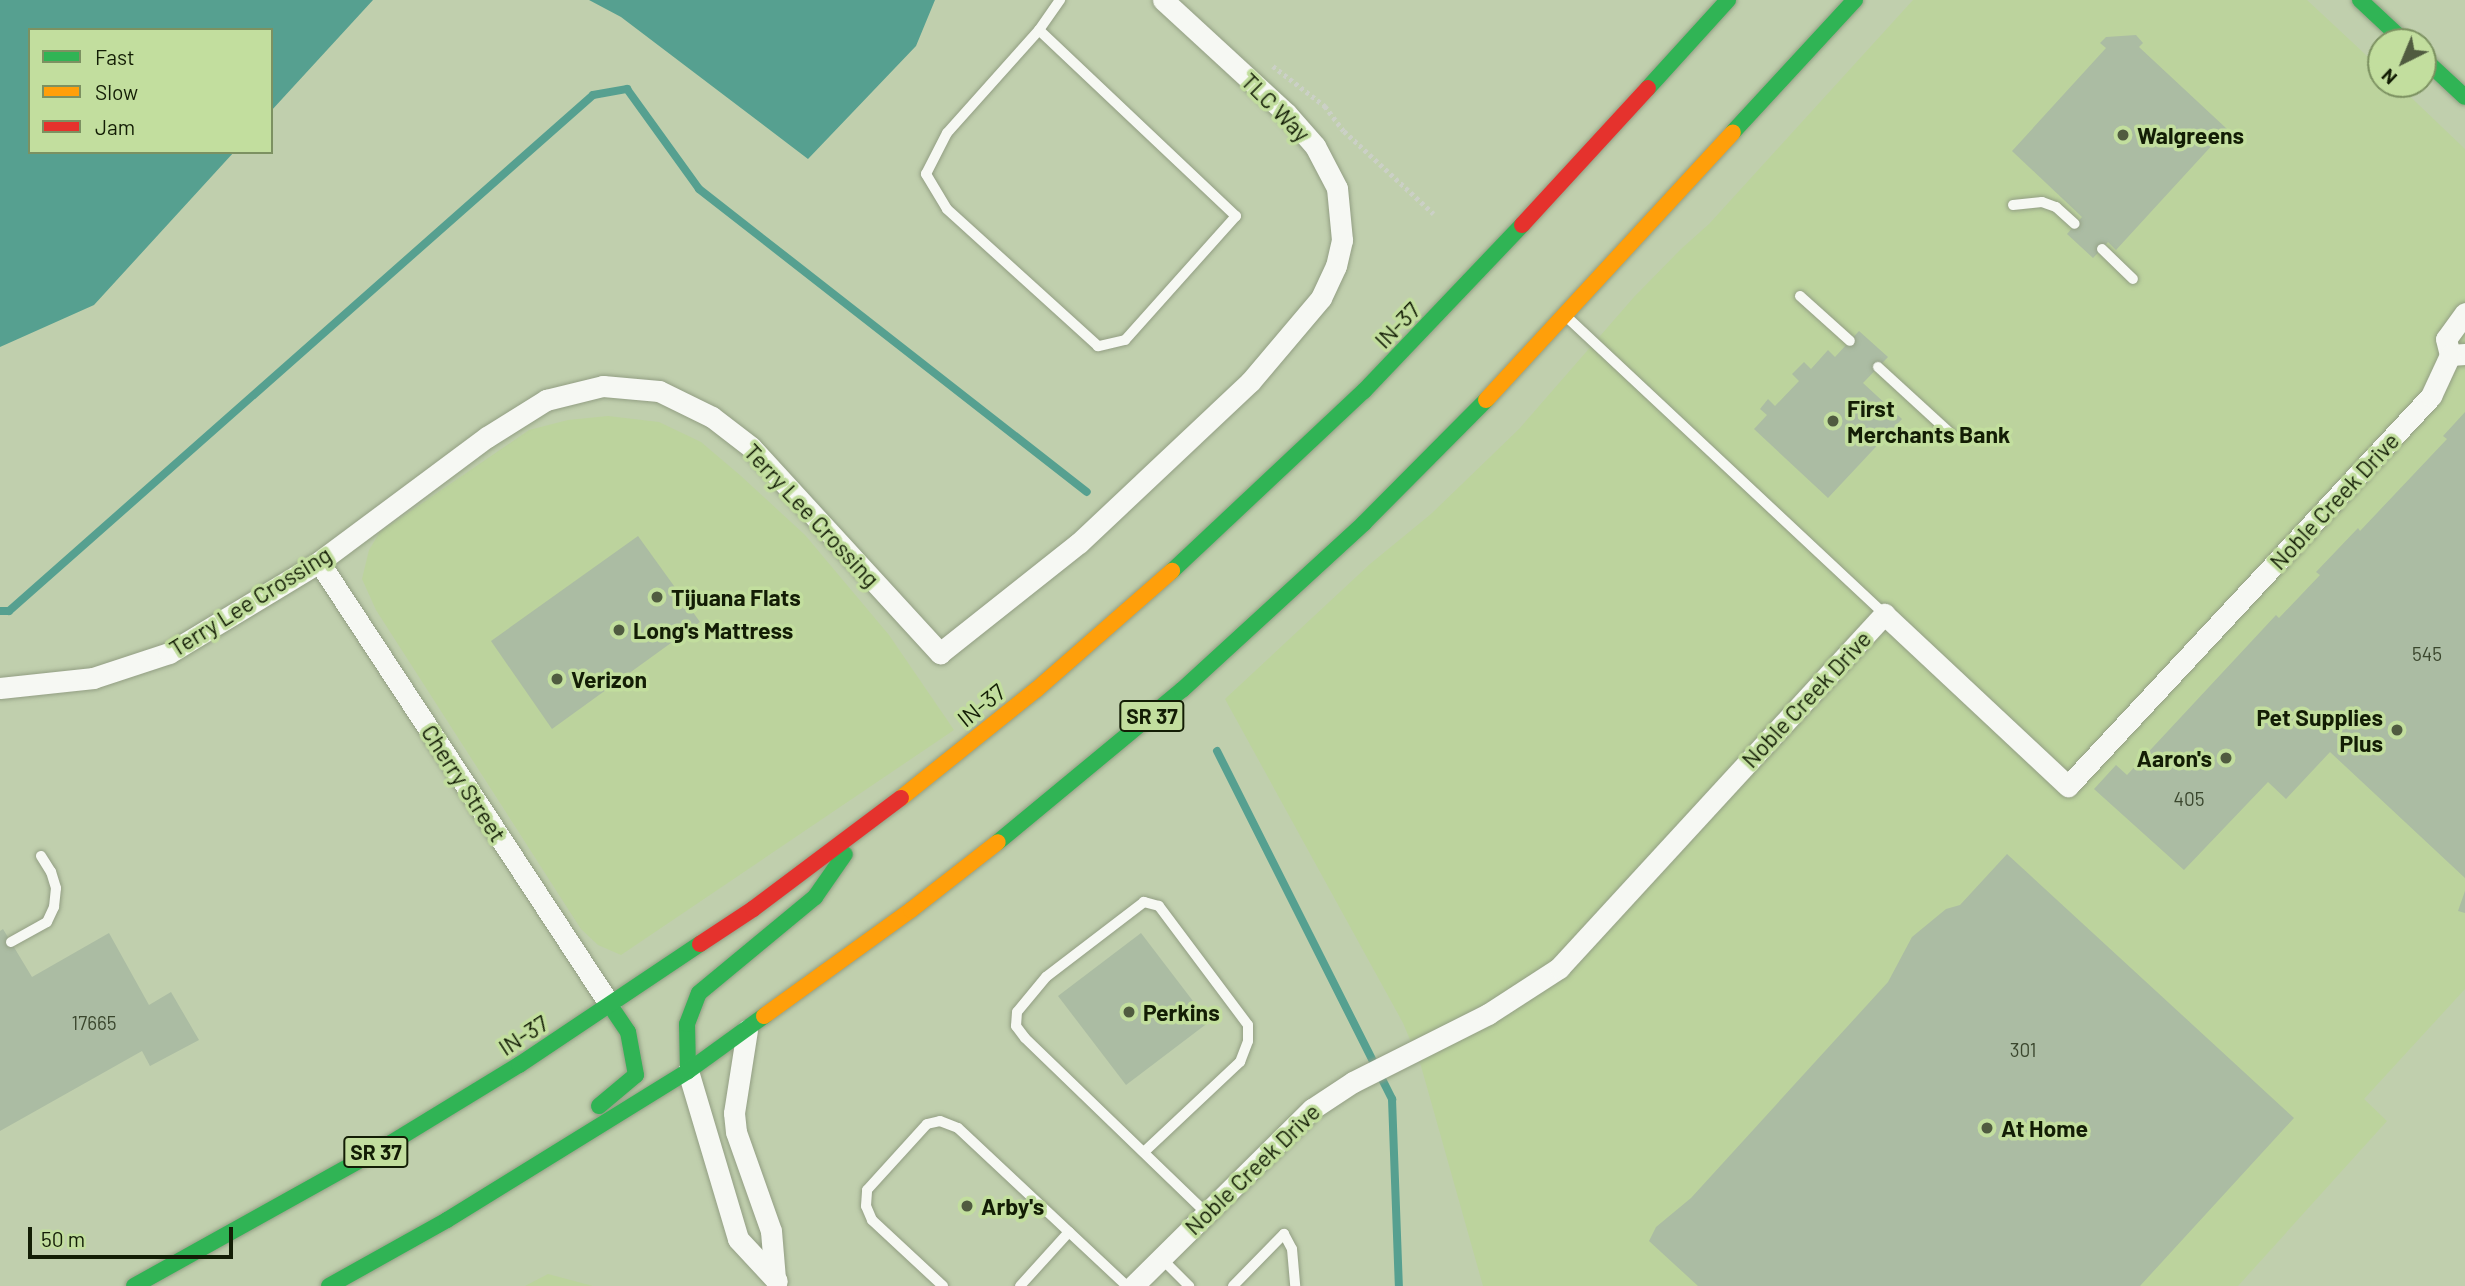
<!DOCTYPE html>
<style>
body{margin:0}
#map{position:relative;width:2465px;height:1286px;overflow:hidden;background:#c0cfad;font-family:Barlow,sans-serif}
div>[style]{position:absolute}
.built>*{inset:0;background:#bcd39d}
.water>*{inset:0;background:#56a090}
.stream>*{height:8px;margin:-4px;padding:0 4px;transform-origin:4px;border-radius:4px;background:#56a090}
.building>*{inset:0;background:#abbca3}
.path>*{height:4.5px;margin-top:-2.25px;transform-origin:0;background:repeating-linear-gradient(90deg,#cbd0c6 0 3.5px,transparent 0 7px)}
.roads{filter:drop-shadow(0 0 2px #929e83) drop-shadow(0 0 2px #929e83)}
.lane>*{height:10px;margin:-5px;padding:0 5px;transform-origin:5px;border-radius:5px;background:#f6f8f3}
.street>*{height:21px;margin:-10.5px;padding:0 10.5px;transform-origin:10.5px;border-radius:10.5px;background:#f6f8f3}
.fast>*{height:16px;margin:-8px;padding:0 8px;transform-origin:8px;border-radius:8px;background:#30b455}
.slow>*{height:16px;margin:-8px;padding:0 8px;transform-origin:8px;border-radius:8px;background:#ff9f0a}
.jam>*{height:16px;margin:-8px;padding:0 8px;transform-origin:8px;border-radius:8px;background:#e5322d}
.dots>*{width:19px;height:19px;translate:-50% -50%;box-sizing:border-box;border:4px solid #c2de9e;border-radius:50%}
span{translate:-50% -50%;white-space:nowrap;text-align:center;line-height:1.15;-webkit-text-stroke:7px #c2de9e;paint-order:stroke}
.number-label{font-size:19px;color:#3a462d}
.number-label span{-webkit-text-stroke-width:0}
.shield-label span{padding:2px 5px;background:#c2de9e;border:2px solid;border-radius:5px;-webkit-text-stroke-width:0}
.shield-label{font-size:21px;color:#131d05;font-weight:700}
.street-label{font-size:23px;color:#131d05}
.poi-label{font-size:23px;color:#131d05;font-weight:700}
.left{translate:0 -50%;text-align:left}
.right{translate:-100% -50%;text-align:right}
.legend{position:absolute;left:28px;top:28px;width:245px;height:126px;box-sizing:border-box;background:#c2de9e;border:2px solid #7c9161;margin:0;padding:9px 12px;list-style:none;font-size:21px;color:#131d05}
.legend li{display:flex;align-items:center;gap:14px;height:35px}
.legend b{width:35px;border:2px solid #7c9161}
.north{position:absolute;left:2367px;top:28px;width:70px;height:70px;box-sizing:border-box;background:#c2de9e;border:2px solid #7c9161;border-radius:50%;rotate:223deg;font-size:19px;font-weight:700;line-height:28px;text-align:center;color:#131d05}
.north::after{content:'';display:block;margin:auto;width:24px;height:32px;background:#505b40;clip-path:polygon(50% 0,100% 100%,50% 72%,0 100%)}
.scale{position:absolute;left:28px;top:1227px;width:205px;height:32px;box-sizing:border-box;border:4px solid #131d05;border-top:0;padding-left:9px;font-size:21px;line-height:24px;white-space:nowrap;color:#131d05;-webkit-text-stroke:5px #c2de9e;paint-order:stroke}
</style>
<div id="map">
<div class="built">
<div style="clip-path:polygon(1913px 0,2307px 0,2381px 69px,2381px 84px,2397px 84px,2465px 149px,2465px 989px,2364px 1099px,2387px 1121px,2238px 1286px,1483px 1286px,1421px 1066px,1403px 1023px,1225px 699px,1370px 564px,1431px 514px,1519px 429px,1634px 297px,1681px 249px,1709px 224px)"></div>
<div style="clip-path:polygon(608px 416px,659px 422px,701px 442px,741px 476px,805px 535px,889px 635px,954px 730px,621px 955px,598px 945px,581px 929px,376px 610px,362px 579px,369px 550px,380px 532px,529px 430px,568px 420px)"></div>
<div style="clip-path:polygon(548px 1274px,593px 1286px,525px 1286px)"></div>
</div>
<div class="water">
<div style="clip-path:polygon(0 0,373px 0,271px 111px,271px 30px,30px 30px,30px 152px,234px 152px,94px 305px,0 347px)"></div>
<div style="clip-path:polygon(589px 0,935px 0,916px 46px,808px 159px,621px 17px)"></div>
</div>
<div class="stream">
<div style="left:0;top:611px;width:9px"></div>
<div style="left:9px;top:611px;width:779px;rotate:-41.46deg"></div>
<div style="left:593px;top:95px;width:35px;rotate:-10deg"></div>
<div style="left:627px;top:89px;width:123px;rotate:54.2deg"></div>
<div style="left:699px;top:189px;width:492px;rotate:38deg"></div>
<div style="left:1217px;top:751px;width:390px;rotate:63.3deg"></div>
<div style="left:1392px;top:1099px;width:187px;rotate:87.9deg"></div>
</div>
<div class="building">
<div style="clip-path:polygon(2136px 35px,2143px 43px,2139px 47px,2227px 129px,2116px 250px,2108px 242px,2093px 258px,2067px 234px,2082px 217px,2012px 151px,2106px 48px,2100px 43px,2106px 37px)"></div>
<div style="clip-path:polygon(1859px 331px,1888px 357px,1863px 383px,1902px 419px,1828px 498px,1754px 429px,1767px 415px,1760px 409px,1768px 399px,1775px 406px,1799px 381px,1792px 374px,1804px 362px,1811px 369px,1828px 350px,1835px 357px)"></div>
<div style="clip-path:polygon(2465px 412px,2465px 878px,2330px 752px,2286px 799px,2268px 782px,2184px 870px,2094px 789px,2116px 765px,2127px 775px,2276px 615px,2279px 618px,2320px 575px,2316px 572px,2358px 528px,2360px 531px,2447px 439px,2443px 436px)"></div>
<div style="clip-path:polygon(638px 536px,700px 622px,552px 729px,491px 641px)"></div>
<div style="clip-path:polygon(2007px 854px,2294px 1118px,2140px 1286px,1698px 1286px,1649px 1241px,1656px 1227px,1691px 1198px,1888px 982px,1912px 937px,1946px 909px,1960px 905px)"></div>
<div style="clip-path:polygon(2465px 891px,2465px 913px,2458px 911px)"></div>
<div style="clip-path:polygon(3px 929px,32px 977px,109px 933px,149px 1005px,171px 992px,199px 1040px,150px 1066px,142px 1051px,0 1131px,0 931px)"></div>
<div style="clip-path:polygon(1141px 933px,1209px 1022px,1126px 1085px,1058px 996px)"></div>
</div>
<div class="path">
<div style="left:1273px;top:66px;width:66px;rotate:37.6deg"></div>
<div style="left:1325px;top:106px;width:31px;rotate:53deg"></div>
<div style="left:1344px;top:131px;width:122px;rotate:42.7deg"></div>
</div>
<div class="roads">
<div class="lane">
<div style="left:1039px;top:30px;width:271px;rotate:43.4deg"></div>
<div style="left:1236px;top:216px;width:166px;rotate:131.8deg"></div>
<div style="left:1125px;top:340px;width:28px;rotate:167deg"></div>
<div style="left:1098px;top:346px;width:204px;rotate:-137.8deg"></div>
<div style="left:947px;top:209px;width:41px;rotate:-121deg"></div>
<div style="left:926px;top:174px;width:46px;rotate:-62.9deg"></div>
<div style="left:947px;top:133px;width:138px;rotate:-48.2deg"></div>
<div style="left:1039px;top:30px;width:37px;rotate:-55deg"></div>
<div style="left:2013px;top:205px;width:29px;rotate:-6deg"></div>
<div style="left:2042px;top:202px;width:15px;rotate:20deg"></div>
<div style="left:2056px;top:207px;width:25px;rotate:42deg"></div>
<div style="left:2102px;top:249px;width:43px;rotate:44.1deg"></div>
<div style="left:1800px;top:296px;width:67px;rotate:42deg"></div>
<div style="left:1569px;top:319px;width:432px;rotate:43.1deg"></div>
<div style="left:1878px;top:367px;width:99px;rotate:42.5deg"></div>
<div style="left:11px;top:942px;width:41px;rotate:-29.1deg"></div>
<div style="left:47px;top:922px;width:17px;rotate:-65deg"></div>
<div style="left:54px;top:907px;width:19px;rotate:-84deg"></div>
<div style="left:56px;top:888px;width:17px;rotate:-107deg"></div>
<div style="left:51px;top:872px;width:19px;rotate:-122deg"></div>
<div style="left:1144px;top:1152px;width:132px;rotate:-43.2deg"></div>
<div style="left:1240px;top:1062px;width:22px;rotate:-69deg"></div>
<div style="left:1248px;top:1041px;width:16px;rotate:-90deg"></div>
<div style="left:1248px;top:1025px;width:149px;rotate:-126.8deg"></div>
<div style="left:1159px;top:906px;width:16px;rotate:-165deg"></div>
<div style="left:1144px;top:902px;width:123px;rotate:142.6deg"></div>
<div style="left:1046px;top:977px;width:45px;rotate:129.6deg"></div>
<div style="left:1017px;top:1012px;width:14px;rotate:94deg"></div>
<div style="left:1016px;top:1026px;width:15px;rotate:53deg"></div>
<div style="left:1025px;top:1038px;width:250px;rotate:44deg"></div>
<div style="left:1161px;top:1258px;width:40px;rotate:45deg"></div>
<div style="left:943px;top:1286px;width:97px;rotate:-137.1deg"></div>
<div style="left:872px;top:1220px;width:15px;rotate:-113deg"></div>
<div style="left:866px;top:1206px;width:16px;rotate:-86deg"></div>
<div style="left:867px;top:1190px;width:89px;rotate:-47.7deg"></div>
<div style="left:927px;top:1124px;width:13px;rotate:-13deg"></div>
<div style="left:940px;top:1121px;width:19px;rotate:21deg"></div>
<div style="left:958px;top:1128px;width:231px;rotate:43.1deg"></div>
<div style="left:1020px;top:1286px;width:73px;rotate:-47.8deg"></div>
<div style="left:1233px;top:1286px;width:73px;rotate:-45.6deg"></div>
<div style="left:1284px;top:1234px;width:17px;rotate:62deg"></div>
<div style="left:1292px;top:1249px;width:37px;rotate:85deg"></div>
</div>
<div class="street">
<div style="left:2465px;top:313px;width:32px;rotate:126deg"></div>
<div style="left:2446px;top:339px;width:16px;rotate:76deg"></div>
<div style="left:2450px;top:355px;width:15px;rotate:-4deg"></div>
<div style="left:319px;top:562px;width:530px;rotate:56.7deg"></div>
<div style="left:0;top:688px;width:94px;rotate:-6.1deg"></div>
<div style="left:93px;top:678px;width:80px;rotate:-18.2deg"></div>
<div style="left:169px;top:653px;width:175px;rotate:-31.2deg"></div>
<div style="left:319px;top:562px;width:209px;rotate:-36.7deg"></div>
<div style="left:487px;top:437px;width:70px;rotate:-32.1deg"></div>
<div style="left:546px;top:400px;width:59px;rotate:-13.8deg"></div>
<div style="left:603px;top:386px;width:56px;rotate:5.1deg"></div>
<div style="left:659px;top:391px;width:59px;rotate:26.1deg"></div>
<div style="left:712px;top:417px;width:49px;rotate:37.6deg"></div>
<div style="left:751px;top:447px;width:280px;rotate:47.5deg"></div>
<div style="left:940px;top:653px;width:177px;rotate:-38.4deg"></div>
<div style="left:1079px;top:543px;width:235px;rotate:-43.3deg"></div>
<div style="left:1250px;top:382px;width:110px;rotate:-49.8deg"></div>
<div style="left:1321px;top:298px;width:35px;rotate:-65deg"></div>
<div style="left:1336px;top:266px;width:27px;rotate:-77deg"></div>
<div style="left:1342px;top:240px;width:52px;rotate:-95.5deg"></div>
<div style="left:1337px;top:188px;width:47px;rotate:-117.6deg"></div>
<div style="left:1315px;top:146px;width:44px;rotate:-131.3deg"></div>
<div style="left:1286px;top:113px;width:167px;rotate:-137.4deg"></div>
<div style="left:747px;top:1030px;width:84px;rotate:98.9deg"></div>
<div style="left:734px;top:1113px;width:19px;rotate:84deg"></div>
<div style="left:736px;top:1132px;width:105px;rotate:70.5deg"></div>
<div style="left:771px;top:1231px;width:48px;rotate:85.2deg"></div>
<div style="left:688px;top:1071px;width:175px;rotate:73.4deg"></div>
<div style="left:738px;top:1239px;width:57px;rotate:47.1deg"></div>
<div style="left:1133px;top:1286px;width:252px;rotate:-44.7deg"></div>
<div style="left:1312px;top:1109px;width:49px;rotate:-33.4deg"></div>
<div style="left:1353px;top:1082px;width:151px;rotate:-26.7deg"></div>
<div style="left:1488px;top:1014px;width:85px;rotate:-32.9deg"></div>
<div style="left:1559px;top:968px;width:481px;rotate:-47.4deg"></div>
<div style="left:1884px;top:614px;width:252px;rotate:43.1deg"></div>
<div style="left:2068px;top:786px;width:533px;rotate:-47.05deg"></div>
<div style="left:2431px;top:396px;width:45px;rotate:-65.1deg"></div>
</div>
<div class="fast">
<div style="left:2360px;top:0;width:62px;rotate:43deg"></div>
<div style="left:2423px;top:58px;width:57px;rotate:42.9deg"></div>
<div style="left:1648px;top:88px;width:119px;rotate:-47.7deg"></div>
<div style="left:1733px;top:132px;width:180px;rotate:-47.3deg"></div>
<div style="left:1172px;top:571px;width:263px;rotate:-43.2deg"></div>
<div style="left:1364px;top:391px;width:229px;rotate:-46.4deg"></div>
<div style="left:998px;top:842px;width:239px;rotate:-39.6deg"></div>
<div style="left:1182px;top:690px;width:247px;rotate:-42.5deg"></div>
<div style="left:1364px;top:523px;width:173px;rotate:-45.2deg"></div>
<div style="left:688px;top:1071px;width:47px;rotate:-91.2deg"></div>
<div style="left:687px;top:1024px;width:33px;rotate:-69deg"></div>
<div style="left:699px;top:993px;width:151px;rotate:-39.6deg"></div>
<div style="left:815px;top:897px;width:52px;rotate:-55.1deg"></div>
<div style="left:599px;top:1106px;width:48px;rotate:-40deg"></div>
<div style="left:636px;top:1075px;width:44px;rotate:-100.5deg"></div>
<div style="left:628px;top:1032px;width:32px;rotate:-124deg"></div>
<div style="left:134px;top:1286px;width:294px;rotate:-29.1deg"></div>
<div style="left:391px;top:1143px;width:150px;rotate:-31.4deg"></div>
<div style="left:519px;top:1065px;width:218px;rotate:-33.8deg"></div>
<div style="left:329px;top:1286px;width:135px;rotate:-29.2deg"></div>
<div style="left:447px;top:1220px;width:283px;rotate:-31.7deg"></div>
<div style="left:688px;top:1071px;width:94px;rotate:-35.9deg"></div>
</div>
<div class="slow">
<div style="left:1486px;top:400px;width:364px;rotate:-47.3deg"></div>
<div style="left:901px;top:798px;width:173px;rotate:-38.7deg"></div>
<div style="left:1036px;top:690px;width:181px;rotate:-41.2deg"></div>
<div style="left:764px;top:1016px;width:181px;rotate:-35.8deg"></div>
<div style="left:911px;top:910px;width:110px;rotate:-38deg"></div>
</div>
<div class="jam">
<div style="left:1522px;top:225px;width:186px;rotate:-47.4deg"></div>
<div style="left:700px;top:944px;width:64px;rotate:-33.4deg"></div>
<div style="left:753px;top:909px;width:185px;rotate:-36.9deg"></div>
</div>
</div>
<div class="dots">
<div style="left:2123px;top:135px;background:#505b40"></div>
<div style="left:1833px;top:421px;background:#505b40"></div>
<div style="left:657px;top:597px;background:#505b40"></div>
<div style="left:619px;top:630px;background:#505b40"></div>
<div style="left:557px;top:679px;background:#505b40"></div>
<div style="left:2397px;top:730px;background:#505b40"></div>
<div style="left:2226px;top:758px;background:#505b40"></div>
<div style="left:1129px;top:1012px;background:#505b40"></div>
<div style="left:1987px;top:1128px;background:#505b40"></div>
<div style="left:967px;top:1206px;background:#505b40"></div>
</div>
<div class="number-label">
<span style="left:2427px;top:654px">545</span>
<span style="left:2189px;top:799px">405</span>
<span style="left:94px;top:1023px">17665</span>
<span style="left:2023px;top:1050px">301</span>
</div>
<div class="shield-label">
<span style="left:1152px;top:716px">SR 37</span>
<span style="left:376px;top:1152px">SR 37</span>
</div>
<div class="street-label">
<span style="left:1276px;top:107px;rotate:45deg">TLC Way</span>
<span style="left:1397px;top:325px;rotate:-46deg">IN-37</span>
<span style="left:2334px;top:501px;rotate:-47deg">Noble Creek Drive</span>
<span style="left:812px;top:515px;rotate:47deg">Terry Lee Crossing</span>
<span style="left:250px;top:601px;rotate:-32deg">Terry Lee Crossing</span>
<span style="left:1806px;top:699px;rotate:-47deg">Noble Creek Drive</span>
<span style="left:981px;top:705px;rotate:-39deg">IN-37</span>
<span style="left:464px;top:783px;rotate:57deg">Cherry Street</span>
<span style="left:523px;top:1035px;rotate:-33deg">IN-37</span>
<span style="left:1252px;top:1169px;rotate:-44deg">Noble Creek Drive</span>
</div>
<div class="poi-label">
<span class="left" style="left:2137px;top:135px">Walgreens</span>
<span class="left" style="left:1847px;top:421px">First<br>Merchants Bank</span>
<span class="left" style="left:671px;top:597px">Tijuana Flats</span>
<span class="left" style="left:633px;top:630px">Long's Mattress</span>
<span class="left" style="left:571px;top:679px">Verizon</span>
<span class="right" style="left:2383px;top:730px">Pet Supplies<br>Plus</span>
<span class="right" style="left:2212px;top:758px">Aaron's</span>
<span class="left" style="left:1143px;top:1012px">Perkins</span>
<span class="left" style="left:2001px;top:1128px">At Home</span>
<span class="left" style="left:981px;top:1206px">Arby's</span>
</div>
<ul class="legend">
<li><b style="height:9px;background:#30b455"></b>Fast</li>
<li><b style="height:9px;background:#ff9f0a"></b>Slow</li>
<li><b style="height:9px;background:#e5322d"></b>Jam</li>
</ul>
<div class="north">N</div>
<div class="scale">50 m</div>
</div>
